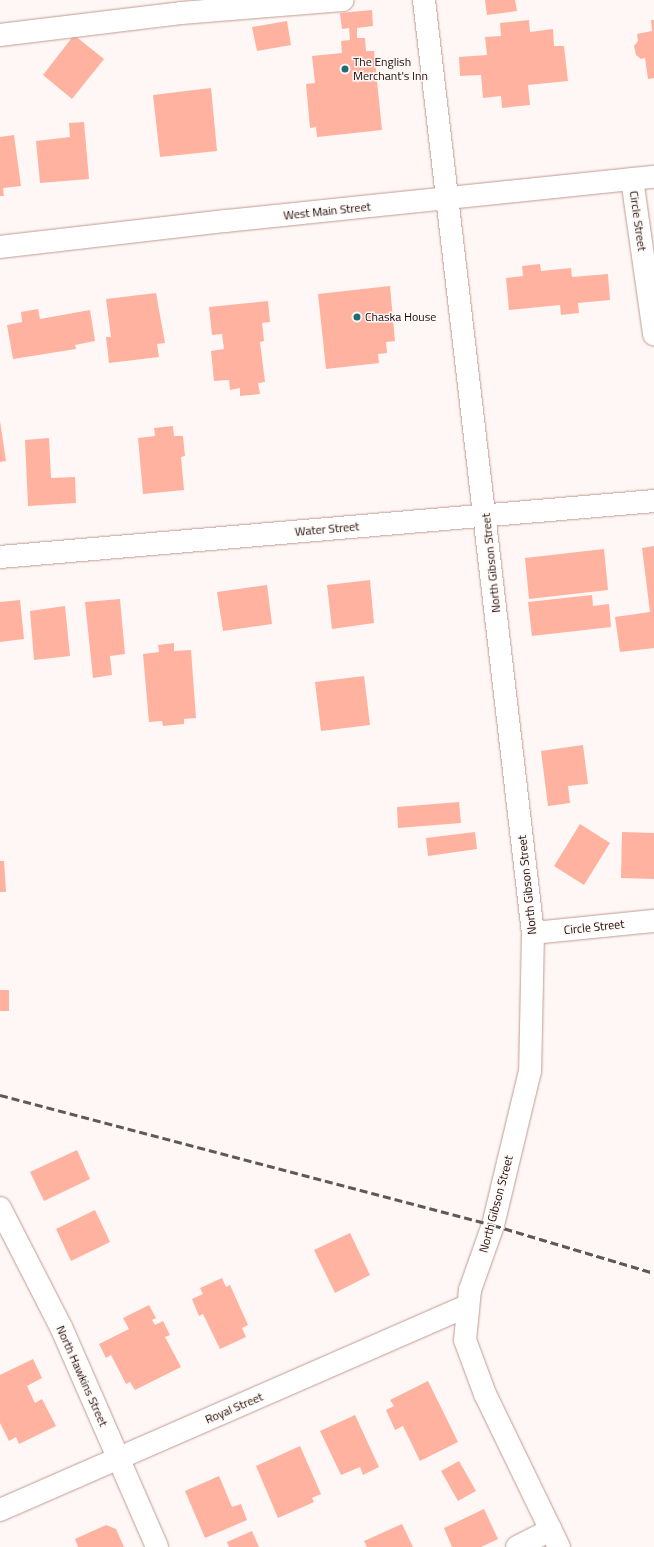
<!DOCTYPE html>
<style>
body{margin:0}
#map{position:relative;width:654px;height:1547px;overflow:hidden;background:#fff7f5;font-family:"Titillium Web",sans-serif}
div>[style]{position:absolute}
.building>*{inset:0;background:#ffb29f}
.roads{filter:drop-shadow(0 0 1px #bf9b92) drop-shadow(0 0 1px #bf9b92)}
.minor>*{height:22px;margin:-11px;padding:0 11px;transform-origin:11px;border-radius:11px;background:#fff}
.major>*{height:22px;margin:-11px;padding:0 11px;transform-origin:11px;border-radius:11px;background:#fff}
.rail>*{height:3px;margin-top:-1.5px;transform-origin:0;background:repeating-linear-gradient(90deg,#615753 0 8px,transparent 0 12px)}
.dots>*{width:11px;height:11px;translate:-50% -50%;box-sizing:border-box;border:2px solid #fff7f5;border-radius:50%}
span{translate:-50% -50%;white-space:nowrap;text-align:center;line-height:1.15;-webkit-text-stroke:3px #fff7f5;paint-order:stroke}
.poi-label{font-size:12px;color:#1a0e0a}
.left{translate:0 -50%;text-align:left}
.street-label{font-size:12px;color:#1a0e0a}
</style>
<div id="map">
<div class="building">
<div style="clip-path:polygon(485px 0,515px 0,517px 11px,487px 15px)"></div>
<div style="clip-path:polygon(372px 10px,373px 26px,357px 28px,357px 38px,365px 38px,366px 51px,374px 51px,382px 130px,317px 137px,316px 127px,310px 128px,306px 84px,315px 83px,312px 56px,342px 53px,341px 41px,350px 40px,349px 28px,342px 29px,340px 13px)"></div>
<div style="clip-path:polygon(529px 20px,530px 32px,553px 29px,554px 46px,564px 46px,568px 81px,528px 85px,530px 105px,502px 108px,501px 96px,483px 98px,481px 75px,460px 76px,459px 57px,487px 55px,485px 37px,501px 36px,500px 23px)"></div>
<div style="clip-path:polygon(651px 20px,654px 20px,654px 78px,648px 79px,645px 58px,641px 59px,636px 55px,634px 46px,638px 41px,637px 34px,652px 31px)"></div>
<div style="clip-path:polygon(287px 21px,291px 45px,257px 51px,252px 27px)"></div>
<div style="clip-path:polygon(74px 35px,104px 59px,72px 99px,43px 75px)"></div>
<div style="clip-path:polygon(211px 88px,217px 151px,160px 157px,153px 95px)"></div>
<div style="clip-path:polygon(84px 122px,89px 179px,40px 183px,36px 141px,70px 137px,69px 123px)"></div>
<div style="clip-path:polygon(14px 135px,21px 186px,3px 188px,4px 196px,0 196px,0 137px)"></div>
<div style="clip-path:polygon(540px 264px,541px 271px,571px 268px,572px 277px,608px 274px,610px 300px,578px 303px,579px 313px,561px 315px,560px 305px,509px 310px,506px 278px,523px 276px,522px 266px)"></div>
<div style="clip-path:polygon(390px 286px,395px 341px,386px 342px,387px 353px,378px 354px,379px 363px,326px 369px,318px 294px)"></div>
<div style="clip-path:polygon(156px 293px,165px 343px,157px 344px,159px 357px,109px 363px,106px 337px,111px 337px,106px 299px)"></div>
<div style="clip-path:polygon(268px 301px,270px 322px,262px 323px,264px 341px,260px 342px,265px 382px,258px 383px,260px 394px,240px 396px,240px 388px,230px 390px,229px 380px,214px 381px,211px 351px,224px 349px,222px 334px,212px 335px,209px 307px)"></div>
<div style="clip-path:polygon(38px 309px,40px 319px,90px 310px,95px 341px,75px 345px,76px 349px,13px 359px,7px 325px,22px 322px,21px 312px)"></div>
<div style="clip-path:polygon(0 421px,6px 461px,0 462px)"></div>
<div style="clip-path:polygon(173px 426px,174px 436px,183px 436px,185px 456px,181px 457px,184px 490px,143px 494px,138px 438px,155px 436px,154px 428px)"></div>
<div style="clip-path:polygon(49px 438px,51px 478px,75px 477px,76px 503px,28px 506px,25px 440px)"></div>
<div style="clip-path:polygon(654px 546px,654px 648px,620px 652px,615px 617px,650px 612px,642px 548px)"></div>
<div style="clip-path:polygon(604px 549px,608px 590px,529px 599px,525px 558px)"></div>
<div style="clip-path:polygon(370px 580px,374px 623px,332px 629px,327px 585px)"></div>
<div style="clip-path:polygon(267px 585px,272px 624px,223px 631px,217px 592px)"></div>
<div style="clip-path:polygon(592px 595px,593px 606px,609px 604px,611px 627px,532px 636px,528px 602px)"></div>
<div style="clip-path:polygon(120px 599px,125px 654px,110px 656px,112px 675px,93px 678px,85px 602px)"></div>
<div style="clip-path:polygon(20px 600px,24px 639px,0 642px,0 602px)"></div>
<div style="clip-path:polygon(65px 606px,70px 656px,34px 660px,30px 611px)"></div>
<div style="clip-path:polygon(174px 643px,174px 651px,191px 650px,196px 718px,184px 719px,184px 724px,163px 726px,162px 721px,149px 722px,143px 654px,159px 652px,158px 645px)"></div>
<div style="clip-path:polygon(364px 676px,370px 725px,321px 731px,315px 682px)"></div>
<div style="clip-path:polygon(583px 745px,588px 784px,568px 786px,570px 803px,548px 806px,541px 751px)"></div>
<div style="clip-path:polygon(459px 802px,461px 823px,398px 828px,397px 807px)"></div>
<div style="clip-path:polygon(580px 824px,610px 843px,584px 885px,554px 866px)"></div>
<div style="clip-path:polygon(475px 832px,477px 849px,428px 856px,426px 838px)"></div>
<div style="clip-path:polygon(622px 832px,654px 833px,654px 879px,621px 878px)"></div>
<div style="clip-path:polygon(0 861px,4px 861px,6px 892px,0 892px)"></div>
<div style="clip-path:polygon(0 990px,9px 990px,9px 1011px,0 1011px)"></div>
<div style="clip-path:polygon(77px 1150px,90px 1179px,44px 1201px,30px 1172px)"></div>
<div style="clip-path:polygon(95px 1210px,110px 1242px,71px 1261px,56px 1229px)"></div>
<div style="clip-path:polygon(350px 1233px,370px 1275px,335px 1293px,314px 1250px)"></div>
<div style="clip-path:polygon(222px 1278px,226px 1287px,230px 1285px,248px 1325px,242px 1328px,246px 1337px,220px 1349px,203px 1314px,199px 1316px,192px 1299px,203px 1294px,200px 1288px)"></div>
<div style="clip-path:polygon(149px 1305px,156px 1318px,152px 1320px,155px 1325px,163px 1321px,170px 1335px,165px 1337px,181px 1367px,135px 1390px,130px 1382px,126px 1384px,111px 1355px,106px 1358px,99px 1344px,129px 1329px,123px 1318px)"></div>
<div style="clip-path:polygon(33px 1359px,42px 1378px,27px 1386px,35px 1403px,42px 1399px,56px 1426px,19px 1444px,16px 1437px,9px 1441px,0 1423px,0 1375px)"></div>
<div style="clip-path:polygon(428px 1381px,458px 1442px,420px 1461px,403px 1426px,395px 1430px,386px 1410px,394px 1406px,390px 1400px)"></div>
<div style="clip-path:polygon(355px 1415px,379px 1467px,363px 1475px,360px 1467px,341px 1475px,320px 1431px)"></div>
<div style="clip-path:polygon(300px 1446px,321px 1494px,312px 1498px,314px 1502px,278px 1518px,256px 1466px)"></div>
<div style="clip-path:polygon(459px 1461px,476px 1491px,458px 1501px,441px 1471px)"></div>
<div style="clip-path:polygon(219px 1476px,232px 1507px,241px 1504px,247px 1520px,205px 1538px,185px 1491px)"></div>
<div style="clip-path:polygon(484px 1509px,498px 1539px,481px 1547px,452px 1547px,444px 1528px)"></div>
<div style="clip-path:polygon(402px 1524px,413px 1547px,367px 1547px,364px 1541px)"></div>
<div style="clip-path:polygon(106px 1525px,116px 1529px,124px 1547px,78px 1547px,75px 1539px)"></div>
<div style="clip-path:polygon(252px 1531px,259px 1547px,229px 1547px,227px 1542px)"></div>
</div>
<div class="roads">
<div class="minor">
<div style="left:424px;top:0;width:939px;rotate:83.34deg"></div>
<div style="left:533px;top:933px;width:138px;rotate:91.2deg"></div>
<div style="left:530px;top:1071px;width:158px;rotate:103.5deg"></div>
<div style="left:493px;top:1225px;width:69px;rotate:109.5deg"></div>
<div style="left:470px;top:1290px;width:50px;rotate:95.7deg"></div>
<div style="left:465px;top:1340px;width:58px;rotate:69.7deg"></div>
<div style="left:485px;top:1394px;width:170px;rotate:64.2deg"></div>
<div style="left:0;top:35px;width:182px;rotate:-6.9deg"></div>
<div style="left:181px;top:13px;width:162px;rotate:-4.6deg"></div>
<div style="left:632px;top:179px;width:157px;rotate:81.9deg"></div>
<div style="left:0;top:557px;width:656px;rotate:-4.89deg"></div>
<div style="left:533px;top:933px;width:122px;rotate:-5.7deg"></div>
<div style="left:0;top:1208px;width:134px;rotate:62.9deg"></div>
<div style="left:61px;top:1327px;width:240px;rotate:66.4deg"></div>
<div style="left:0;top:1510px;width:510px;rotate:-23.6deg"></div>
<div style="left:517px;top:1547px;width:38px;rotate:-27deg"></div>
</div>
<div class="major">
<div style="left:0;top:247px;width:227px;rotate:-6.6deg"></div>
<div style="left:226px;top:221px;width:430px;rotate:-5.9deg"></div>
</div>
</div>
<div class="rail">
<div style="left:0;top:1095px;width:510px;rotate:14.77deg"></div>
<div style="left:493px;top:1225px;width:168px;rotate:16.6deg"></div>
</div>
<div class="dots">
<div style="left:345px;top:69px;background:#216c74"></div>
<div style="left:357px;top:317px;background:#216c74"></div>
</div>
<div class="poi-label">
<span class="left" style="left:353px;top:69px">The English<br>Merchant's Inn</span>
<span class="left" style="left:365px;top:317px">Chaska House</span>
</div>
<div class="street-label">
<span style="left:327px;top:211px;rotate:-6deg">West Main Street</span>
<span style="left:638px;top:221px;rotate:82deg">Circle Street</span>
<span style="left:327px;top:529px;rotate:-5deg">Water Street</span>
<span style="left:491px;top:563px;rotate:-96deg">North Gibson Street</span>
<span style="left:527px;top:885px;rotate:-96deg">North Gibson Street</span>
<span style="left:594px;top:927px;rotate:-6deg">Circle Street</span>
<span style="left:496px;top:1204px;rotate:-75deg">North Gibson Street</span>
<span style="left:82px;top:1376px;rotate:66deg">North Hawkins Street</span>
<span style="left:234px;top:1408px;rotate:-23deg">Royal Street</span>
</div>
</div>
